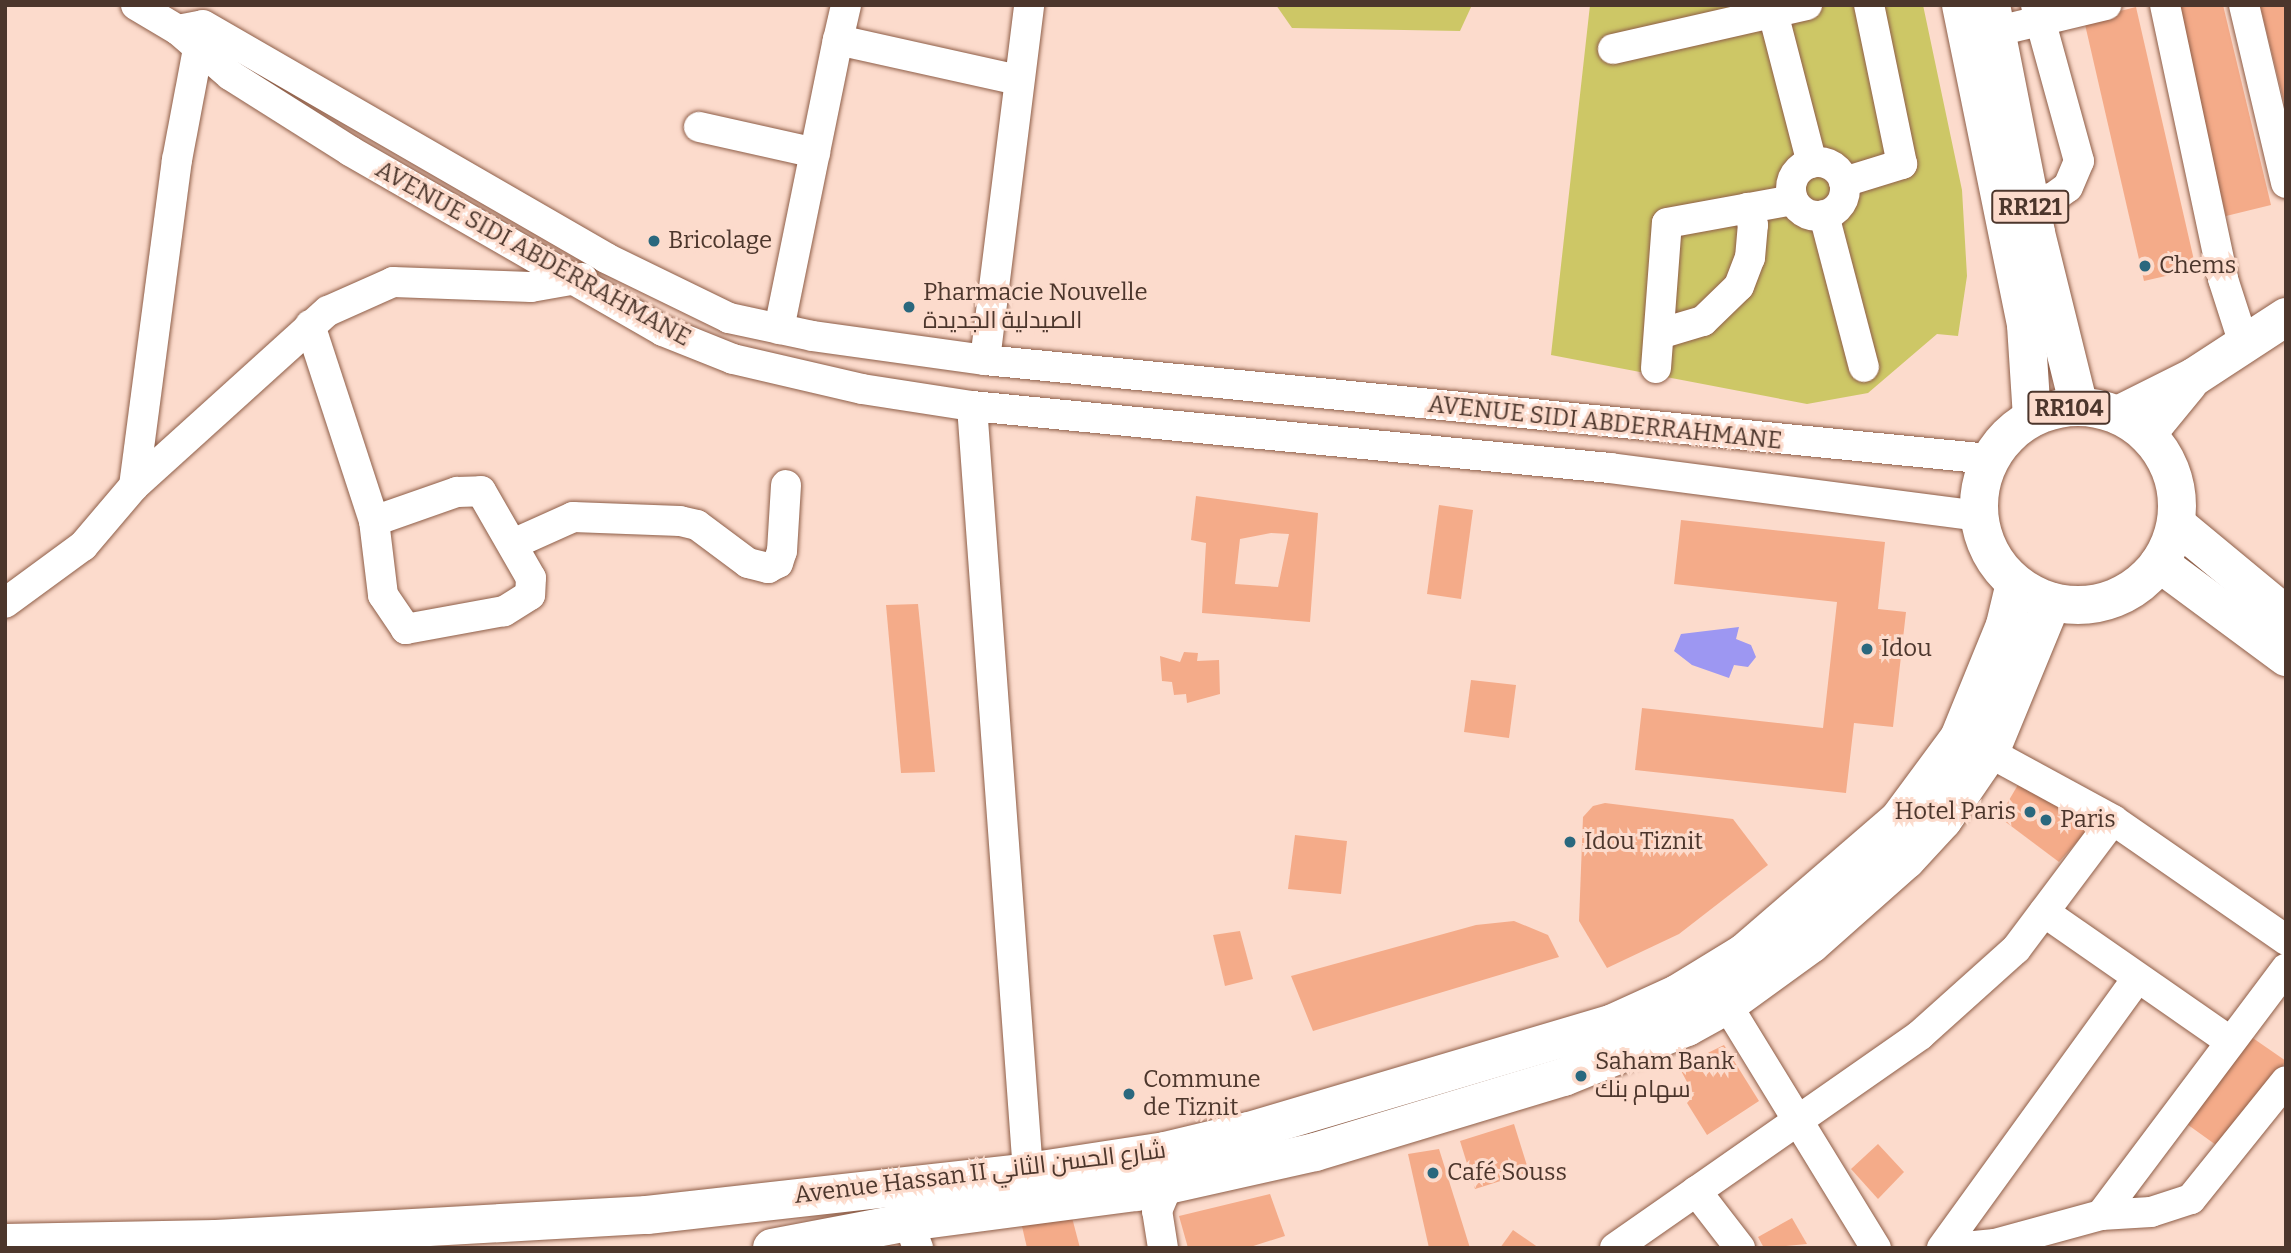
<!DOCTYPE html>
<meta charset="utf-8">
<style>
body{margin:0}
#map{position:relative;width:2291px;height:1253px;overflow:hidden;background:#fcdbcc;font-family:Bitter,Cairo,serif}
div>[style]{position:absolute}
.green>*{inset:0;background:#cdc766}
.water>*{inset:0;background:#9d97f2}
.building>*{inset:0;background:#f4ab89}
.roads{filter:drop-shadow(0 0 2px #8e5e48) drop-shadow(0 0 2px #8e5e48)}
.minor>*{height:30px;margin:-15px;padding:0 15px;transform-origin:15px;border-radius:15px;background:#fff}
.minor>.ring{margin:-15px;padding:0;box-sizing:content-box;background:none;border:30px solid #fff;border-radius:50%}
.major>*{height:38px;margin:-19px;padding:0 19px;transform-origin:19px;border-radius:19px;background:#fff}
.highway>*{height:38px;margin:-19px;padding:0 19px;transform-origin:19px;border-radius:19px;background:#fff}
.highway>.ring{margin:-19px;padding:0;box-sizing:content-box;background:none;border:38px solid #fff;border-radius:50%}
.dots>*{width:19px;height:19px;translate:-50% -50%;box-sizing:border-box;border:4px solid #fcdbcc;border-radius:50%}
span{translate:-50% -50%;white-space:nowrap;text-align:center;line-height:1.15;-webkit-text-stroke:6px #fcdbcc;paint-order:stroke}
.shield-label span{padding:2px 5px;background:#fcdbcc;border:2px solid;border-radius:5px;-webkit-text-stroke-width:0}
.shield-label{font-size:23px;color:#4c362c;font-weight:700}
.poi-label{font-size:24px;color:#4c362c}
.left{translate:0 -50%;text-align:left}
.right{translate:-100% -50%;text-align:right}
.street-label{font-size:24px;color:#4c362c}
.frame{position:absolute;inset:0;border:7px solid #4c362c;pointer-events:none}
</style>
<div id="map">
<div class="green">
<div style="clip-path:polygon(1276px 5px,1472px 5px,1460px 31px,1292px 28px)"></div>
<div style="clip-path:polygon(1590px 5px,1923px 5px,1962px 190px,1967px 276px,1958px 336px,1937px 334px,1868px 393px,1807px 404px,1551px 355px)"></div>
</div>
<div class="water">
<div style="clip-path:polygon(1739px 627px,1736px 639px,1751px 645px,1756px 657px,1748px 667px,1734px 665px,1729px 678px,1692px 665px,1674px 651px,1681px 634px)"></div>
</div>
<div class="building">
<div style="clip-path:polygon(2175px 5px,2223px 5px,2271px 205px,2226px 216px)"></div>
<div style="clip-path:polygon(2260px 5px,2286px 5px,2286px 106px,2285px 106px)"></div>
<div style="clip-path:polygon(2136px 7px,2196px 269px,2144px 281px,2084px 20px)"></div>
<div style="clip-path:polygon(evenodd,1196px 496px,1318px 513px,1310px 622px,1202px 613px,1206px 543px,1191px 540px,1196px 496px,1271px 533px,1289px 534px,1278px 587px,1235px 584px,1240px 539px,1271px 533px)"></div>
<div style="clip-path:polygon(1439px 505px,1473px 510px,1461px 599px,1427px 594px)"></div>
<div style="clip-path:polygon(1681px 520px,1885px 542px,1878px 609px,1906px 612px,1893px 727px,1854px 723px,1846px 793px,1635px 770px,1642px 708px,1823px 728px,1837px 602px,1674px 584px)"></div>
<div style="clip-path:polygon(918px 604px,935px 772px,901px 773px,886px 605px)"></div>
<div style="clip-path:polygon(1184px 652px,1198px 653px,1197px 661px,1219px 660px,1220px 694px,1187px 703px,1186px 694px,1174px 695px,1172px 682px,1162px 681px,1160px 656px,1180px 662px)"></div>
<div style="clip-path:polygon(1471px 680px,1516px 685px,1509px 738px,1464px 732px)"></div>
<div style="clip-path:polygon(2022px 778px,2093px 824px,2059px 862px,1999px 817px)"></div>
<div style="clip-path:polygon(1605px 803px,1733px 819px,1768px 865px,1679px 934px,1607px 968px,1579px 921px,1583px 817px,1593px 806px)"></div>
<div style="clip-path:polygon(1295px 835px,1347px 841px,1341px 894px,1288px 889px)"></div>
<div style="clip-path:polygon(1514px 921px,1548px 935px,1559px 957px,1313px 1031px,1291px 976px,1476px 925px)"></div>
<div style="clip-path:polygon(1240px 931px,1253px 979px,1225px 986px,1213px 935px)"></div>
<div style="clip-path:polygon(2247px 1034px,2286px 1061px,2223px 1150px,2184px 1122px)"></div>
<div style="clip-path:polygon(1724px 1045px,1759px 1101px,1707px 1135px,1687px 1103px,1694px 1095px,1679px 1067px)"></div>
<div style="clip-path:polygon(1514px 1124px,1529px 1172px,1475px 1189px,1460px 1141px)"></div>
<div style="clip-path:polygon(1878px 1144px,1904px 1172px,1878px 1199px,1851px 1169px)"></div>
<div style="clip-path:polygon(1439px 1149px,1470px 1248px,1429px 1248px,1408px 1154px)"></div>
<div style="clip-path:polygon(1270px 1194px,1285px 1236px,1247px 1248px,1188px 1248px,1179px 1216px)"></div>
<div style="clip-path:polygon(1070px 1210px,1080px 1248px,1027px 1248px,1021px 1222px)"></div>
<div style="clip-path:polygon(1792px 1218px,1807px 1244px,1764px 1248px,1758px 1237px)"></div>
<div style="clip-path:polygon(1513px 1230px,1539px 1248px,1500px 1248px)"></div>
</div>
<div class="roads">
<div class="minor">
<div style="left:136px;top:5px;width:49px;rotate:30.8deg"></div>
<div style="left:178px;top:30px;width:69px;rotate:40.9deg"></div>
<div style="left:230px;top:75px;width:142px;rotate:32.3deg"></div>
<div style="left:350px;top:151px;width:361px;rotate:29.9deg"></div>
<div style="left:663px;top:331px;width:75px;rotate:21.8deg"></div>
<div style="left:733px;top:359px;width:132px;rotate:13.1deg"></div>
<div style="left:862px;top:389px;width:111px;rotate:8.8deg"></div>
<div style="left:972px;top:406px;width:641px;rotate:5.55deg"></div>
<div style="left:1610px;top:468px;width:372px;rotate:7.4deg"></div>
<div style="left:1771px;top:5px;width:163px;rotate:75.5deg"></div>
<div style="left:2165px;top:5px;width:280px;rotate:78deg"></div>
<div style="left:2223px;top:279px;width:68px;rotate:72.1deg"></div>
<div style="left:2244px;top:5px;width:183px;rotate:76.7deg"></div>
<div style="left:178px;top:30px;width:25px;rotate:-11deg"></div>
<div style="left:203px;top:25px;width:466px;rotate:30deg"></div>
<div style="left:606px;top:258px;width:137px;rotate:26deg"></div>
<div style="left:729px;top:318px;width:85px;rotate:12.2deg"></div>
<div style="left:812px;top:336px;width:175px;rotate:7.9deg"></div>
<div style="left:985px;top:360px;width:1010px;rotate:5.63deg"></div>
<div style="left:1977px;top:36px;width:133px;rotate:-13.5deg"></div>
<div style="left:838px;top:40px;width:36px;rotate:-77deg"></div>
<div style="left:1613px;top:49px;width:199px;rotate:-12.8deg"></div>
<div style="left:699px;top:127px;width:119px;rotate:12.6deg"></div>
<div class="ring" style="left:1791px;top:162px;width:24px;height:24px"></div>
<div style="left:1844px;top:182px;width:61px;rotate:-17.2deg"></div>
<div style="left:1902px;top:164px;width:162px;rotate:-101.7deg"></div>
<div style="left:2029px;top:203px;width:26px;rotate:-13deg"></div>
<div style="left:2054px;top:197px;width:17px;rotate:-36deg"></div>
<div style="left:2068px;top:187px;width:28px;rotate:-67deg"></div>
<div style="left:2079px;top:161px;width:162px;rotate:-105.4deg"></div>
<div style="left:1824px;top:215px;width:157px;rotate:75.3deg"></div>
<div style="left:310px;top:325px;width:206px;rotate:71.9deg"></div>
<div style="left:374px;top:521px;width:88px;rotate:-19.3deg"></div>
<div style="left:457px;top:492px;width:24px;rotate:-2deg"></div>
<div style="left:481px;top:491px;width:100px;rotate:60.1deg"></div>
<div style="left:531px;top:578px;width:17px;rotate:93deg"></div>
<div style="left:530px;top:595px;width:31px;rotate:148deg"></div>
<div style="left:504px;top:611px;width:100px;rotate:169.6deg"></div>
<div style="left:406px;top:629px;width:41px;rotate:-124.1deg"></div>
<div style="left:383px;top:595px;width:75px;rotate:-96.9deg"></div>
<div style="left:779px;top:329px;width:295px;rotate:-78.5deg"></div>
<div style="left:838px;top:40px;width:184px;rotate:12.5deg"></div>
<div style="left:1659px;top:334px;width:46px;rotate:-16.5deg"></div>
<div style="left:1703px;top:321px;width:50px;rotate:-44.2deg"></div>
<div style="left:1739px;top:286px;width:30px;rotate:-69deg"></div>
<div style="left:1750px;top:258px;width:33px;rotate:-85deg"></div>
<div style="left:1753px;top:225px;width:18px;rotate:-106deg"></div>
<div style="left:985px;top:360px;width:358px;rotate:-82.9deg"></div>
<div style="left:1656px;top:368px;width:145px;rotate:-85.7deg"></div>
<div style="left:1667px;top:223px;width:128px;rotate:-10.3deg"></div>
<div style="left:972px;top:406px;width:768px;rotate:85.82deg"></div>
<div style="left:134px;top:486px;width:329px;rotate:-82.5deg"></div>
<div style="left:177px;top:160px;width:129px;rotate:-79.3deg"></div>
<div style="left:513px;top:544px;width:66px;rotate:-24.2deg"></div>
<div style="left:573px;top:517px;width:107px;rotate:2.1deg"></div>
<div style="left:680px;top:521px;width:17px;rotate:13deg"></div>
<div style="left:697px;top:525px;width:64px;rotate:36.7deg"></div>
<div style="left:748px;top:563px;width:21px;rotate:14deg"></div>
<div style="left:768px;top:568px;width:11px;rotate:-27deg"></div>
<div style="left:778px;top:563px;width:13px;rotate:-72deg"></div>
<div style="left:782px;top:551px;width:66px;rotate:-86.5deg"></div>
<div style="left:5px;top:603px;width:97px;rotate:-36.2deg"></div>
<div style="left:83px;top:546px;width:79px;rotate:-49.6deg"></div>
<div style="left:134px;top:486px;width:261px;rotate:-42.1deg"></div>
<div style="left:328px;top:311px;width:71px;rotate:-24deg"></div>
<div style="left:393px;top:282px;width:138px;rotate:2.1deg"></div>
<div style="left:531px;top:287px;width:52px;rotate:-10deg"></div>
<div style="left:1972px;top:743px;width:161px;rotate:28.6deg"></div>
<div style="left:2113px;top:820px;width:211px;rotate:34.7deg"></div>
<div style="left:2044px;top:912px;width:224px;rotate:34.8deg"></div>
<div style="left:1727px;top:1005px;width:285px;rotate:58.5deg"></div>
<div style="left:1696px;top:1191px;width:72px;rotate:52.3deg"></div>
<div style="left:901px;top:1202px;width:49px;rotate:69.7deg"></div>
<div style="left:2101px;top:1215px;width:308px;rotate:-53.1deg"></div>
<div style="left:1163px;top:1248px;width:37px;rotate:-99deg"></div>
<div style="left:1157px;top:1211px;width:28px;rotate:-67deg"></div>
<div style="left:1168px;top:1185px;width:17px;rotate:-93deg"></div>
<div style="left:1615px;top:1248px;width:372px;rotate:-34.9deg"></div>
<div style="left:1920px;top:1035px;width:129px;rotate:-41.9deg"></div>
<div style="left:2016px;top:949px;width:161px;rotate:-53.1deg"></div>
<div style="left:1942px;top:1248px;width:329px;rotate:-54.1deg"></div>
<div style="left:1954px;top:1248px;width:41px;rotate:-5.6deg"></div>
<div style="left:1995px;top:1244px;width:110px;rotate:-15.3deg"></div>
<div style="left:2101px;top:1215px;width:50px;rotate:-3.4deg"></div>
<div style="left:2151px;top:1212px;width:42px;rotate:-18deg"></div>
<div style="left:2191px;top:1199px;width:151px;rotate:-51.2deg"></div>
</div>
<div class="major">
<div style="left:2118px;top:415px;width:85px;rotate:-26.6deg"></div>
<div style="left:2194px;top:377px;width:110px;rotate:-33.1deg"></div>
<div style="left:2147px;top:434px;width:65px;rotate:-50.6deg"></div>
<div style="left:5px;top:1243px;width:211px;rotate:-1.1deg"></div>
<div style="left:216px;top:1239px;width:432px;rotate:-3.2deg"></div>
<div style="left:647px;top:1215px;width:383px;rotate:-6.4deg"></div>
<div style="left:1028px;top:1172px;width:139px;rotate:-8.7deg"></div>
<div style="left:1165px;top:1151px;width:86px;rotate:-13.4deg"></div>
<div style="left:1249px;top:1131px;width:380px;rotate:-16.5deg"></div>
<div style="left:1613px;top:1023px;width:70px;rotate:-24.4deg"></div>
<div style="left:1677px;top:994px;width:79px;rotate:-31.5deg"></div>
<div style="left:1744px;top:953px;width:205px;rotate:-40.8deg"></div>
<div style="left:1899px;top:819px;width:101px;rotate:-53.5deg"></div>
<div style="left:1959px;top:738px;width:122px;rotate:-67.8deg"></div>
<div style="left:2005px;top:625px;width:43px;rotate:-76.6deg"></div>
<div style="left:772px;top:1248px;width:138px;rotate:-10.8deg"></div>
<div style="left:908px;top:1222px;width:230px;rotate:-7.5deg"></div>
<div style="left:1136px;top:1192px;width:183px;rotate:-12.6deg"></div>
<div style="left:1315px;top:1152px;width:260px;rotate:-16.8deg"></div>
<div style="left:1564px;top:1077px;width:133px;rotate:-22.1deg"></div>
<div style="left:1687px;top:1027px;width:46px;rotate:-28.8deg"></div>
<div style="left:1727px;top:1005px;width:104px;rotate:-36deg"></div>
<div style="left:1811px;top:944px;width:127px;rotate:-41.5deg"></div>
<div style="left:1906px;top:860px;width:54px;rotate:-47.2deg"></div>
<div style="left:1943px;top:820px;width:85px;rotate:-55.6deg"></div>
<div style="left:1991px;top:750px;width:160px;rotate:-67.6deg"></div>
</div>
<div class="highway">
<div style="left:1961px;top:5px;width:327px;rotate:78.5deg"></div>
<div style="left:2026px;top:325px;width:93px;rotate:86.3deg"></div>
<div style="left:1991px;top:5px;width:232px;rotate:78.8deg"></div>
<div style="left:2036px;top:233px;width:179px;rotate:76.1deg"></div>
<div class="ring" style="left:1979px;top:407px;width:160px;height:160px"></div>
<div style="left:2176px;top:524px;width:143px;rotate:39.6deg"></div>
<div style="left:2159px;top:563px;width:158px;rotate:36.5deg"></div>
</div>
</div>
<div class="dots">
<div style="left:654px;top:241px;background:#2a687e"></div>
<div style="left:2145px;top:266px;background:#2a687e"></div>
<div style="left:909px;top:307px;background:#2a687e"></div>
<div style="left:1867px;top:649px;background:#2a687e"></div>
<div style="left:2030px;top:812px;background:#2a687e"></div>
<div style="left:2046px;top:820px;background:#2a687e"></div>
<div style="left:1570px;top:842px;background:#2a687e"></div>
<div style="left:1581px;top:1076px;background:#2a687e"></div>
<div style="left:1129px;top:1094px;background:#2a687e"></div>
<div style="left:1433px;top:1173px;background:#2a687e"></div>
</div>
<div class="shield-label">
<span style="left:2030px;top:207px">RR121</span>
<span style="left:2069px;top:408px">RR104</span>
</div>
<div class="poi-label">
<span class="left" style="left:668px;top:241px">Bricolage</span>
<span class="left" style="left:2159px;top:266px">Chems</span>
<span class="left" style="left:923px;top:307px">Pharmacie Nouvelle<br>الصيدلية الجديدة</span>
<span class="left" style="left:1881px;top:649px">Idou</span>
<span class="right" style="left:2016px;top:812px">Hotel Paris</span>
<span class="left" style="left:2060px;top:820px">Paris</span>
<span class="left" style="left:1584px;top:842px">Idou Tiznit</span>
<span class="left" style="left:1595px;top:1076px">Saham Bank<br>سهام بنك</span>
<span class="left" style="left:1143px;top:1094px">Commune<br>de Tiznit</span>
<span class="left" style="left:1447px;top:1173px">Café Souss</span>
</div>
<div class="street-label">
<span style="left:533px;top:254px;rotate:29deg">AVENUE SIDI ABDERRAHMANE</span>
<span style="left:1605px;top:423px;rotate:6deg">AVENUE SIDI ABDERRAHMANE</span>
<span style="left:980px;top:1173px;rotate:-7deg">Avenue Hassan II شارع الحسن الثاني</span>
</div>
<div class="frame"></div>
</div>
